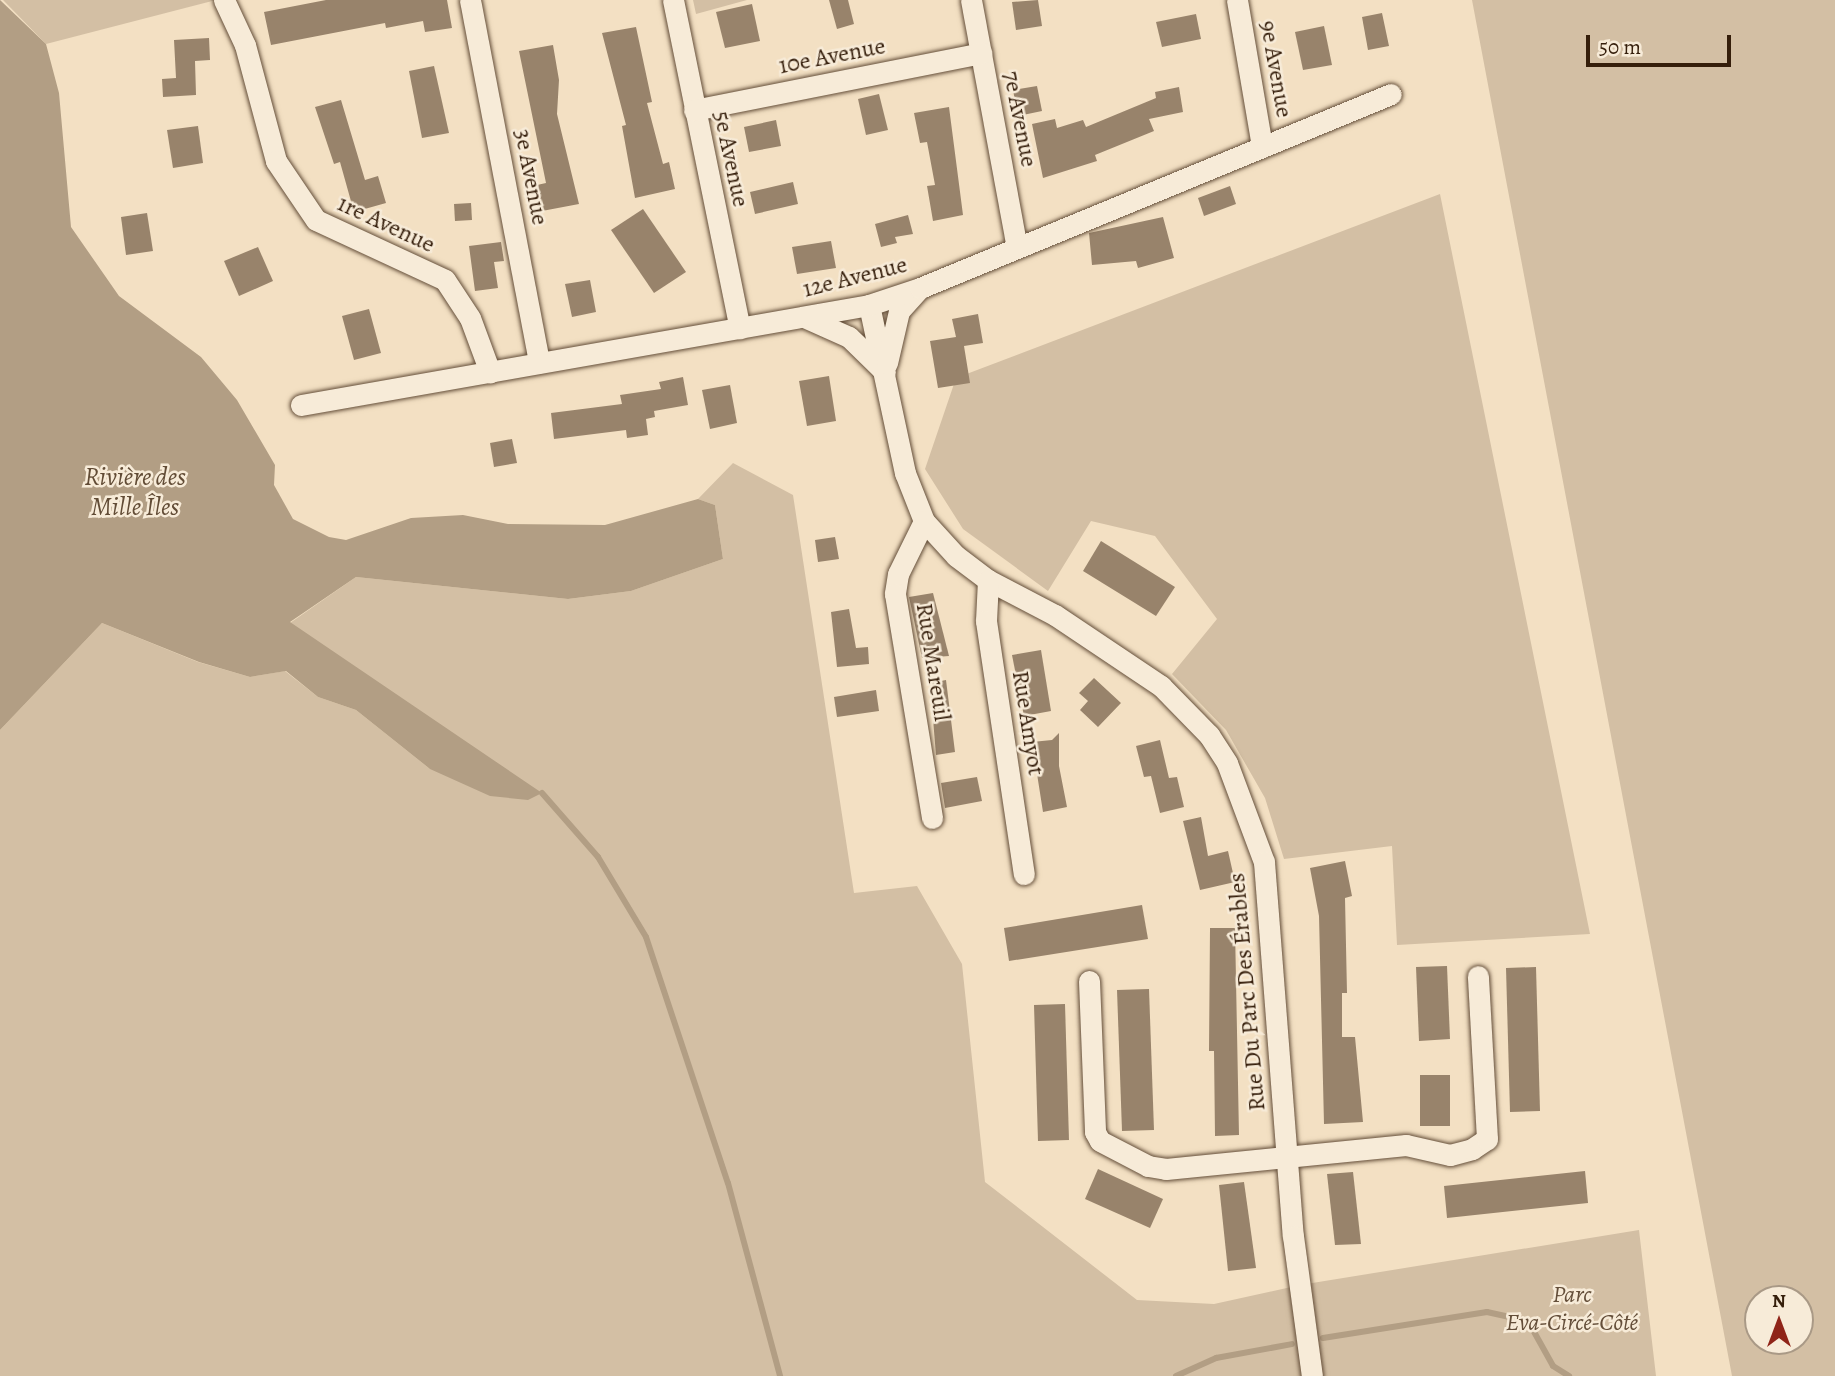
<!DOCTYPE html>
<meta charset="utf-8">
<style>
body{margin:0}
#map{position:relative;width:1835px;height:1376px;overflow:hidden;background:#f3e0c3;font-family:Alegreya,serif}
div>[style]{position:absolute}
.green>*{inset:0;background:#d3bfa4}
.water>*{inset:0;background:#b29e84}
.stream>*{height:6px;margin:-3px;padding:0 3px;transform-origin:3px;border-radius:3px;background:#b29e84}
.building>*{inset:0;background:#98836b}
.roads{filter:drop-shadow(0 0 2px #644e39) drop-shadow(0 0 2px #644e39)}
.minor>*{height:21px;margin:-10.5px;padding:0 10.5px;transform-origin:10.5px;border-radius:10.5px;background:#f7ebd8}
span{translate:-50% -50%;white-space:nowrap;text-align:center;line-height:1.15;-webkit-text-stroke:5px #f7ebd8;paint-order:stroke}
.street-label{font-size:24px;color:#351e0b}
.park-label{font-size:24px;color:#644e39;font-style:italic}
.water-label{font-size:26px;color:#614b35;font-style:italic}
.north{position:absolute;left:1744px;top:1285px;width:70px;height:70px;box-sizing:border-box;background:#f7ebd8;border:2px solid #a99986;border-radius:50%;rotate:0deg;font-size:19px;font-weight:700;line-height:28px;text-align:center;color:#351e0b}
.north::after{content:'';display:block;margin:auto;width:24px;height:32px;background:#8f2418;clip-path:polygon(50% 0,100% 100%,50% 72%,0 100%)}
.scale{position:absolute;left:1586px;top:35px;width:145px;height:32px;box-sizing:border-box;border:4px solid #351e0b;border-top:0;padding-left:9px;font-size:21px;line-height:24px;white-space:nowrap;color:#351e0b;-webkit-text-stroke:5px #f7ebd8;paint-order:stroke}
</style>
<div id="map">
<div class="green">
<div style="clip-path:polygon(3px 0,216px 0,46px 44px)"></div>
<div style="clip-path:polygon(693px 0,747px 0,696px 14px)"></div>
<div style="clip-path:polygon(evenodd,1472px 0,1835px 0,1835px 1376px,1732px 1376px,1472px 0,1758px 1299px,1800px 1299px,1800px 1341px,1758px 1341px,1758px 1299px)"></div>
<div style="clip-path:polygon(1440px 194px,1590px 934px,1397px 945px,1392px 846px,1284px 859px,1265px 798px,1226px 730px,1172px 674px,1217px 619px,1155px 536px,1091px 521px,1048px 591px,963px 529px,925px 469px,956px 378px)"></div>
<div style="clip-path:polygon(733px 463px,793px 495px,854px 893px,917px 886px,962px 964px,985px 1182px,1137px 1300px,1214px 1304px,1300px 1285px,1639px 1230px,1656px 1376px,0 1376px,0 730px,102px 623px,198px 662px,250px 677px,285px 671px,318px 697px,356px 710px,430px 769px,347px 663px,290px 623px,356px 577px,568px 599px,631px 591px,723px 559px,715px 505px,698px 499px)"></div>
</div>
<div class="water">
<div style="clip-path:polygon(0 0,46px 44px,59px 93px,71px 227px,119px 296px,201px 357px,237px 400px,275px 465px,274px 485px,293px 519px,329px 537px,346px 540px,411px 518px,463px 515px,508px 524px,605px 525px,698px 499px,715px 505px,723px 559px,631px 591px,568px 599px,356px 577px,290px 622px,542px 793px,528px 800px,490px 796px,430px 769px,356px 710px,318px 697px,286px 671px,250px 677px,199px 662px,102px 623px,0 730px)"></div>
</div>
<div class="stream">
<div style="left:542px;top:793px;width:85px;rotate:48.8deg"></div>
<div style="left:598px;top:857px;width:93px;rotate:59deg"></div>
<div style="left:646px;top:937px;width:259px;rotate:71.6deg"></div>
<div style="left:728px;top:1183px;width:200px;rotate:74.9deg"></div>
<div style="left:1323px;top:1338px;width:166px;rotate:-9deg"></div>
<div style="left:1487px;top:1312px;width:42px;rotate:12.4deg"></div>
<div style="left:1528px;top:1321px;width:51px;rotate:60.9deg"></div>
<div style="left:1553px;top:1366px;width:19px;rotate:32deg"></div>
<div style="left:1176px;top:1376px;width:44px;rotate:-24.2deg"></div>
<div style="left:1216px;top:1358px;width:77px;rotate:-10.4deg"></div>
</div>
<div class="building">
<div style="clip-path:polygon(326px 0,447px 0,452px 28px,425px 32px,423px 21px,386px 28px,385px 23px,271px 45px,264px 12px)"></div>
<div style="clip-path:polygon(829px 0,848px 0,854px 24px,837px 29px)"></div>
<div style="clip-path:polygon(1038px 0,1042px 26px,1016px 30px,1012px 2px)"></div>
<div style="clip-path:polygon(752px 4px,760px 41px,725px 48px,716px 12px)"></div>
<div style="clip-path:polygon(1382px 13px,1389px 46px,1368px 50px,1362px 17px)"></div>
<div style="clip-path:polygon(1196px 14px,1201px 39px,1162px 47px,1156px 22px)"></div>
<div style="clip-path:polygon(1324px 26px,1332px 65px,1303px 70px,1295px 32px)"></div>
<div style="clip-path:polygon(636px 27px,652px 102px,647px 103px,663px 164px,669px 162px,675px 189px,635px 198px,622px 126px,626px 125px,602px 33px)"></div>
<div style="clip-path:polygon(209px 38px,210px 60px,195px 61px,196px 95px,163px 97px,162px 79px,176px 78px,174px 40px)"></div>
<div style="clip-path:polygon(553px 45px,559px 80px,557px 114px,579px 204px,542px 211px,537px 185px,546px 183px,519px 51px)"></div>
<div style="clip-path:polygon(434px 66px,449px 133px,422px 138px,409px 71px)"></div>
<div style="clip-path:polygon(1037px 86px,1042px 111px,1018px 116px,1013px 90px)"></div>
<div style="clip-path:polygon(1179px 87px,1183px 112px,1149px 119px,1154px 131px,1095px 155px,1097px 161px,1043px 178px,1032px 124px,1055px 119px,1057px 128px,1083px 120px,1086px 127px,1156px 98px,1155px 92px)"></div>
<div style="clip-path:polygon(879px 94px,888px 130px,866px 135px,858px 99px)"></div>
<div style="clip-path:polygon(341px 100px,365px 180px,378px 176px,386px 203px,354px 212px,340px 162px,334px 164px,315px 107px)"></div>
<div style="clip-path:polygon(949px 107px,963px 215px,933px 221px,927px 186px,935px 185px,927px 142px,920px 143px,914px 113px)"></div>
<div style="clip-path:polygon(776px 120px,781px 146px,749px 152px,744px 127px)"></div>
<div style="clip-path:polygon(198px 126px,203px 163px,173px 168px,167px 130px)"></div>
<div style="clip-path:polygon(793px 182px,798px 204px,755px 214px,750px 192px)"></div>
<div style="clip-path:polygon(1230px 186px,1236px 204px,1204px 216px,1198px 198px)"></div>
<div style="clip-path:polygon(471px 203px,472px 220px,455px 221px,454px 204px)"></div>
<div style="clip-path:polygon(643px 209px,686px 272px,654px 293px,611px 230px)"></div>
<div style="clip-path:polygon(147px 213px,153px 251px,126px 255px,121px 217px)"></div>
<div style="clip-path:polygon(908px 215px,913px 234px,895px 237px,897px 243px,881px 247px,875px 224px)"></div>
<div style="clip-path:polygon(1163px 217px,1174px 258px,1138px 268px,1136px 261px,1092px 265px,1089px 233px)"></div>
<div style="clip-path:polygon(831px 241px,836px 268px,797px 274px,792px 247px)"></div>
<div style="clip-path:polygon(501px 242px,504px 261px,494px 262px,498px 288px,475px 291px,469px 246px)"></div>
<div style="clip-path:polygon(258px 247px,273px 281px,239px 296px,224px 261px)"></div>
<div style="clip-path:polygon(590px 280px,596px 312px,572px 317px,565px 284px)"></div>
<div style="clip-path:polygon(369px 309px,381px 353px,354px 360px,342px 316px)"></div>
<div style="clip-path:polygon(978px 314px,983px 343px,964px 346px,970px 383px,938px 388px,930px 341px,956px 337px,952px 319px)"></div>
<div style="clip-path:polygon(829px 376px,836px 421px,807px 426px,799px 381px)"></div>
<div style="clip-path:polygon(683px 377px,688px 405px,654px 411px,655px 417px,646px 419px,648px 435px,627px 438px,626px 430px,554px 439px,551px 413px,622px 404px,620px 395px,661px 389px,659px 382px)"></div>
<div style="clip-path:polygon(730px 385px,737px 423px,710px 429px,702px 390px)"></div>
<div style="clip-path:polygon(512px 439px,517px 463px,494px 467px,490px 443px)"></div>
<div style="clip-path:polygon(835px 537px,839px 559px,818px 562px,815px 540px)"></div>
<div style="clip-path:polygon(1101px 541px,1175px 587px,1156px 616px,1083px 571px)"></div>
<div style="clip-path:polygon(933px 593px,949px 656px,922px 658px,909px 597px)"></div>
<div style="clip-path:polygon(849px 609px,856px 648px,868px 647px,869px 664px,837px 667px,831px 612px)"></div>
<div style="clip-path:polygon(1041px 650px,1051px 711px,1024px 716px,1012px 655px)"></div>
<div style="clip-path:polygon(1094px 678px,1121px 703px,1098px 727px,1080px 710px,1088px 701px,1079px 693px)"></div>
<div style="clip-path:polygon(946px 680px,955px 752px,936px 755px,930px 683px)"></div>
<div style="clip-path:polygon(876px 690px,879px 711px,837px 717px,834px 697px)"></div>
<div style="clip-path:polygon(1059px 733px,1059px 766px,1067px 807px,1043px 812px,1032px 742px,1052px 740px)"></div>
<div style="clip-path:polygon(1160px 740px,1169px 778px,1177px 777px,1184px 807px,1160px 813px,1151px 776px,1144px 777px,1136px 746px)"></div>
<div style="clip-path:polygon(977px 777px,982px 801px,945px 808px,941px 783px)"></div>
<div style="clip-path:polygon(1201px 817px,1208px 856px,1228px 851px,1235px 882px,1200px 890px,1183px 821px)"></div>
<div style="clip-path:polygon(1345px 861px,1352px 896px,1345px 898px,1347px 993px,1342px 993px,1342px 1037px,1355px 1037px,1363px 1122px,1324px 1124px,1319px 916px,1310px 868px)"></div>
<div style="clip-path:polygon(1142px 905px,1148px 939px,1009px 961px,1004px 928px)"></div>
<div style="clip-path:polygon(1210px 928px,1235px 928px,1239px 1135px,1215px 1136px,1214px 1051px,1209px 1051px)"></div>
<div style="clip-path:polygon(1447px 966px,1450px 1039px,1419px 1041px,1416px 967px)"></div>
<div style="clip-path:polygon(1536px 967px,1540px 1111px,1510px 1112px,1506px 968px)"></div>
<div style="clip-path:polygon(1149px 989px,1154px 1130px,1122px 1131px,1117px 990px)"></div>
<div style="clip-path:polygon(1065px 1004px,1069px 1140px,1038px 1141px,1034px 1005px)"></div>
<div style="clip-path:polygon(1420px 1075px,1450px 1075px,1450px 1126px,1420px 1126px)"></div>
<div style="clip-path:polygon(1098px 1169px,1163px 1199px,1150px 1228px,1085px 1199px)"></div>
<div style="clip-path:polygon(1585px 1171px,1588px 1203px,1447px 1218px,1444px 1186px)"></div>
<div style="clip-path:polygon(1353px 1172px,1361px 1244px,1335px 1245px,1327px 1174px)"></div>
<div style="clip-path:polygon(1244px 1182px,1256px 1268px,1228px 1271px,1219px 1185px)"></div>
</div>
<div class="roads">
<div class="minor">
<div style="left:224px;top:0;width:50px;rotate:65deg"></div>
<div style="left:245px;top:45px;width:120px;rotate:75deg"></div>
<div style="left:276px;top:161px;width:71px;rotate:55.9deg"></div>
<div style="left:316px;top:220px;width:142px;rotate:24.9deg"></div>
<div style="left:445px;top:280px;width:45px;rotate:56.7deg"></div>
<div style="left:470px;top:318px;width:58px;rotate:69.7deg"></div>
<div style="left:470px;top:0;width:369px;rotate:79.2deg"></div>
<div style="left:673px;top:0;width:335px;rotate:78.5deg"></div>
<div style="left:971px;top:0;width:251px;rotate:79.5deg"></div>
<div style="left:1237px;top:0;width:149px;rotate:80.3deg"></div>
<div style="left:694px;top:110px;width:293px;rotate:-11.2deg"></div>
<div style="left:869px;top:305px;width:172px;rotate:77.9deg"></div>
<div style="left:905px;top:473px;width:52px;rotate:68.4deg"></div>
<div style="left:924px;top:521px;width:47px;rotate:47.6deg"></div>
<div style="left:956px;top:556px;width:40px;rotate:37deg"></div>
<div style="left:988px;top:580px;width:76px;rotate:27.6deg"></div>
<div style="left:1055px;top:615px;width:128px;rotate:33.8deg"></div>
<div style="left:1161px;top:686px;width:69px;rotate:45.6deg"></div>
<div style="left:1209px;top:735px;width:33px;rotate:57deg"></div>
<div style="left:1227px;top:763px;width:106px;rotate:69.5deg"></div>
<div style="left:1264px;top:862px;width:375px;rotate:85.6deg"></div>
<div style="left:1293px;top:1236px;width:141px;rotate:82.3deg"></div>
<div style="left:804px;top:317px;width:49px;rotate:24deg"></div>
<div style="left:849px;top:337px;width:50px;rotate:44.2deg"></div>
<div style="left:887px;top:363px;width:53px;rotate:-77deg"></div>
<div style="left:899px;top:311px;width:30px;rotate:-48deg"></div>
<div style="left:301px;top:405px;width:577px;rotate:-9.98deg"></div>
<div style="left:869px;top:305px;width:54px;rotate:-18.4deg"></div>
<div style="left:920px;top:288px;width:509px;rotate:-22.39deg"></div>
<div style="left:924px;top:521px;width:59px;rotate:116.1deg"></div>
<div style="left:898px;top:574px;width:20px;rotate:99deg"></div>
<div style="left:895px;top:594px;width:227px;rotate:80.6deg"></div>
<div style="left:988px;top:580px;width:41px;rotate:92.8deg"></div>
<div style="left:986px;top:621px;width:256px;rotate:81.5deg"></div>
<div style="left:1089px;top:981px;width:151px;rotate:87.7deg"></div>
<div style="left:1095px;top:1132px;width:10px;rotate:61deg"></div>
<div style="left:1100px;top:1141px;width:54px;rotate:27.5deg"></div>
<div style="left:1148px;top:1166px;width:18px;rotate:9deg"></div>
<div style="left:1166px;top:1169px;width:241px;rotate:-5.7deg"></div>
<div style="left:1406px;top:1145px;width:45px;rotate:12.8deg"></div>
<div style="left:1450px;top:1155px;width:23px;rotate:-15deg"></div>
<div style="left:1472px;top:1149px;width:18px;rotate:-34deg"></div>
<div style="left:1487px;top:1139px;width:163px;rotate:-93.2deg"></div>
</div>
</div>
<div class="street-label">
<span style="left:832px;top:56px;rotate:-11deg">10e Avenue</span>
<span style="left:1276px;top:69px;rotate:80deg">9e Avenue</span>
<span style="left:1020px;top:119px;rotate:79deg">7e Avenue</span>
<span style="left:731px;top:159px;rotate:78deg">5e Avenue</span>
<span style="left:531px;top:177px;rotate:79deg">3e Avenue</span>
<span style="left:386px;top:224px;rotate:25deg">1re Avenue</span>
<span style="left:855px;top:277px;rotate:-14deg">12e Avenue</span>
<span style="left:933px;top:662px;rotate:81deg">Rue Mareuil</span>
<span style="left:1028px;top:723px;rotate:81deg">Rue Amyot</span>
<span style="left:1247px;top:992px;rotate:-95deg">Rue Du Parc Des Érables</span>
</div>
<div class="park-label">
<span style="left:1572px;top:1309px">Parc<br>Eva-Circé-Côté</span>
</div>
<div class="water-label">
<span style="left:135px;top:492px">Rivière des<br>Mille Îles</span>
</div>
<div class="north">N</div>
<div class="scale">50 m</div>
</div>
